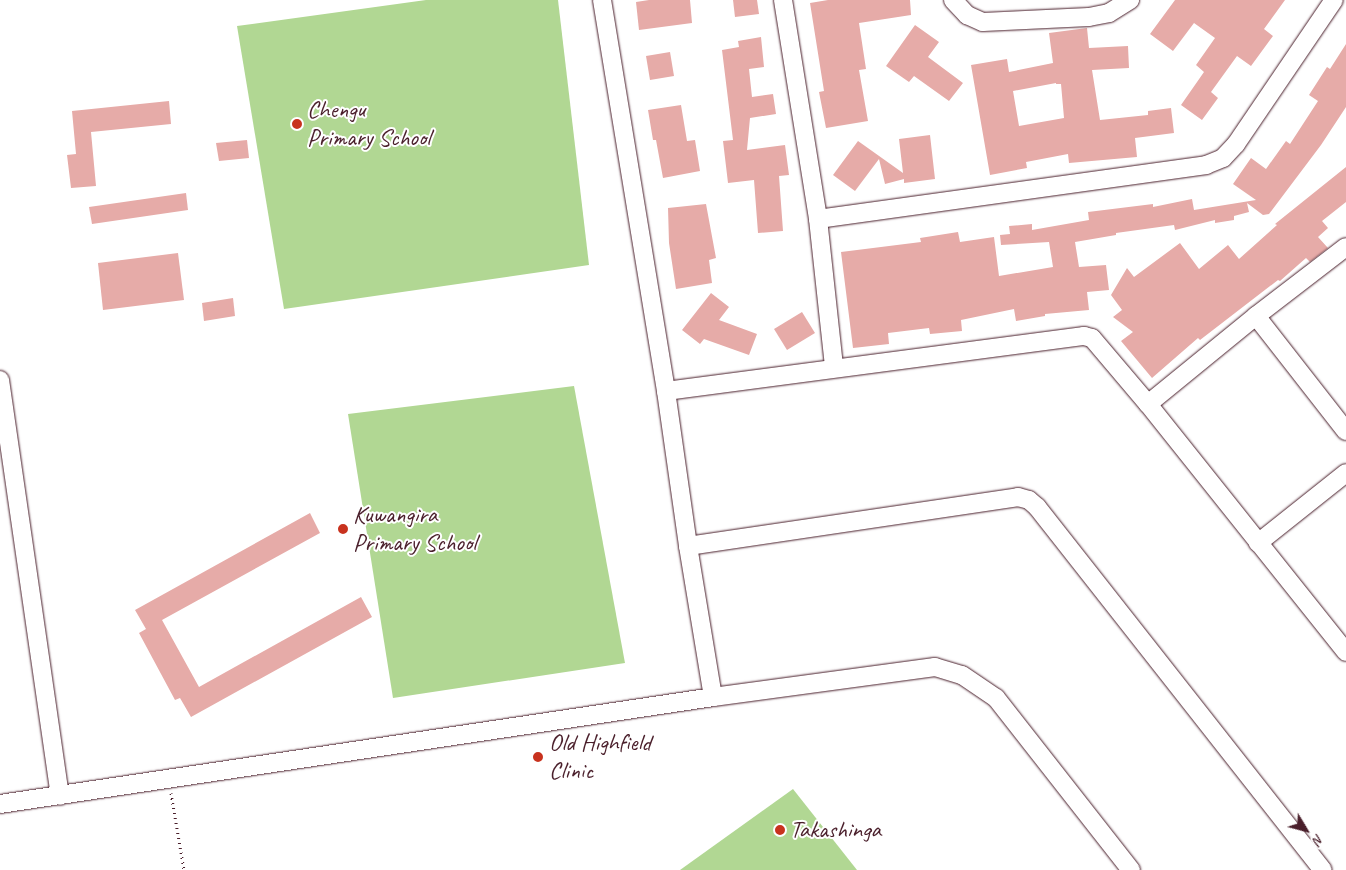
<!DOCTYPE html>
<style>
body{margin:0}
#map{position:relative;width:1346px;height:870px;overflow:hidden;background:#fff;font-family:Caveat,sans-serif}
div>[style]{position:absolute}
.green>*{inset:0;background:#b1d793}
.building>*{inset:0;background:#e6aba8}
.path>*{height:3px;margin-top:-1.5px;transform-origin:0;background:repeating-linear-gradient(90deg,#4a1f2b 0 1px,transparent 0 5px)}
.roads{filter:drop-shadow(0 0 1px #4a1f2b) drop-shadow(0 0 1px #4a1f2b)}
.street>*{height:18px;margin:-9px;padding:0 9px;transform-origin:9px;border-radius:9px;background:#fff}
.dots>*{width:14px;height:14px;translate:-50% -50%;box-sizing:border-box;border:2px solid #fff;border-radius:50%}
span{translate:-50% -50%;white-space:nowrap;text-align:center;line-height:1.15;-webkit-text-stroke:4px #fff;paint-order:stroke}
.poi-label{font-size:24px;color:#4a1f2b}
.left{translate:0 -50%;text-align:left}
.north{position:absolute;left:1281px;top:805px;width:50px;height:50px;-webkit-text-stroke:4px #fff;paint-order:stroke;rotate:127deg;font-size:14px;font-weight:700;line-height:20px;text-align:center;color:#4a1f2b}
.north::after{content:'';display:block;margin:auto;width:18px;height:22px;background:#4a1f2b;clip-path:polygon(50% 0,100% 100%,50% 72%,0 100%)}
</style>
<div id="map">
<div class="green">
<div style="clip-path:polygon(426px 0,558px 0,589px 265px,284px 309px,237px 26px)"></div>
<div style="clip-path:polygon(574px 386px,625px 663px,393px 698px,348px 414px)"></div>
<div style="clip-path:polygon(793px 789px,857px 870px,680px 870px)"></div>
</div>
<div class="building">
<div style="clip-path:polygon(649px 0,690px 0,692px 23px,639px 30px,636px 2px)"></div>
<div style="clip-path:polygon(733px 0,757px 0,759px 14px,735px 17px)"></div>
<div style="clip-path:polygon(828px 0,910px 0,911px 15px,859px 23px,866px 69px,859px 70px,868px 121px,826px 128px,819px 92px,824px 91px,810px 3px)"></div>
<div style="clip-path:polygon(1175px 0,1285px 0,1264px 29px,1273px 36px,1251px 66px,1237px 56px,1211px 92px,1218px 98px,1202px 120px,1181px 105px,1204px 72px,1196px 65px,1215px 38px,1194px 23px,1173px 51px,1150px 34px)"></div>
<div style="clip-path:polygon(915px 25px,939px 42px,928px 57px,963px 83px,949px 101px,914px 76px,909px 82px,886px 66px)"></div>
<div style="clip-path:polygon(evenodd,1087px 28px,1089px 48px,1128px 46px,1129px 68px,1092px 70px,1100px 120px,1148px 115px,1148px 111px,1171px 108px,1174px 133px,1135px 138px,1137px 157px,1069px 163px,1068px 154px,1026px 162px,1027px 168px,990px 175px,971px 65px,1007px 59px,1009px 72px,1053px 63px,1049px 33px,1087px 28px,1056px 83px,1056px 84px,1061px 84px,1064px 118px,1019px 126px,1013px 91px,1056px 83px)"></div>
<div style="clip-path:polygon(761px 37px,764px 67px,749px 69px,752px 97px,773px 94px,776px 114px,750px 118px,747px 150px,785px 145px,789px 175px,779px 176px,783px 231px,758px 233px,754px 180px,728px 183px,723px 141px,733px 140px,722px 50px,739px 47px,738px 41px)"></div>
<div style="clip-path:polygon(1346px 44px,1346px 107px,1321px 145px,1269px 214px,1263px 215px,1247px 203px,1249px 212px,1234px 216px,1234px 220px,1215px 223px,1215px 220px,1175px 230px,1174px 225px,1116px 233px,1116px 235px,1075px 242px,1079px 267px,1106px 265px,1109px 290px,1087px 292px,1089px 310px,1045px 314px,1045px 316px,1016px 321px,1014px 309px,961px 320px,962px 331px,930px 334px,929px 328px,888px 333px,889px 344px,853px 348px,841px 252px,921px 242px,920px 238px,958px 232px,960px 242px,994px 237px,999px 276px,1053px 267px,1049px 242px,1001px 245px,1000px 235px,1010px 234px,1009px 226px,1032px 224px,1032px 230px,1089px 220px,1088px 212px,1153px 204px,1153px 207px,1192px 199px,1194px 210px,1256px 200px,1233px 184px,1251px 158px,1266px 169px,1286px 141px,1290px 144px,1318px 101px,1309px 95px,1327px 67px,1330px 69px)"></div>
<div style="clip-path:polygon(670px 52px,674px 76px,650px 80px,646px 56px)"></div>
<div style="clip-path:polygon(169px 101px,171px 124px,91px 132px,96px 186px,71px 188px,67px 155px,76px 154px,72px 111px)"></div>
<div style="clip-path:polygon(681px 105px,687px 141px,695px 140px,700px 171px,663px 178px,656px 140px,653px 140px,648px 110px)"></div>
<div style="clip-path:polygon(930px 135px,935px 179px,904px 183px,904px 179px,885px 184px,879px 159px,855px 191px,833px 175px,858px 141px,903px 173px,899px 139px)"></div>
<div style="clip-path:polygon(247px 140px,249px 158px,219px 161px,216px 143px)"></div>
<div style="clip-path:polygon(1346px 167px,1346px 202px,1322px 221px,1328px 228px,1318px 237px,1328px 248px,1310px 262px,1306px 258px,1280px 281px,1278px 280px,1200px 340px,1198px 338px,1152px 378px,1121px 341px,1133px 332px,1113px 317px,1122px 310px,1111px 295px,1127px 268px,1134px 277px,1180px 243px,1199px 269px,1228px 245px,1239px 259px,1277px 225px,1275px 224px)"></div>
<div style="clip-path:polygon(186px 193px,188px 210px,92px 224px,89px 207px)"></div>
<div style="clip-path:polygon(706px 204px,716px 258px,709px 260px,712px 283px,676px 289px,669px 243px,668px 208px)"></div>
<div style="clip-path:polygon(178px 253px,184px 300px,103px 310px,98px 263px)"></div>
<div style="clip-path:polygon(711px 293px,729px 307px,719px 320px,757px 334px,749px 355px,704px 339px,700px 344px,682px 330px)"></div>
<div style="clip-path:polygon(233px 298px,235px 316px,204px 321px,202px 303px)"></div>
<div style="clip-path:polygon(802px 312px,815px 333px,787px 350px,774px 329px)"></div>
<div style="clip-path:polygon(310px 513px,320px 533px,162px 620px,199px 687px,361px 597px,372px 617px,191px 717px,180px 698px,175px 700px,139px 633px,146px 629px,135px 610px)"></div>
</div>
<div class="path">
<div style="left:171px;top:793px;width:78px;rotate:80.4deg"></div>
</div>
<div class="roads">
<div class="street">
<div style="left:602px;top:0;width:396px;rotate:80.7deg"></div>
<div style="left:666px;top:391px;width:157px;rotate:81.9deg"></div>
<div style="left:688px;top:546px;width:153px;rotate:80.6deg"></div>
<div style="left:783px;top:0;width:222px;rotate:80.9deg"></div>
<div style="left:818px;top:219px;width:149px;rotate:83.8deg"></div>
<div style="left:953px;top:0;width:21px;rotate:47deg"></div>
<div style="left:967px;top:15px;width:17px;rotate:24deg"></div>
<div style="left:983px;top:22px;width:106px;rotate:-2.7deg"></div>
<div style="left:1089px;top:17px;width:20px;rotate:-11deg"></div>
<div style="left:1109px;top:13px;width:25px;rotate:-32deg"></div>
<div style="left:818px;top:219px;width:392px;rotate:-7.9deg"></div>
<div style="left:1206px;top:165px;width:18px;rotate:-22deg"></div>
<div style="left:1223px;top:158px;width:19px;rotate:-47deg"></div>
<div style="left:1236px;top:144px;width:174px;rotate:-55.8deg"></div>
<div style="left:1256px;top:316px;width:146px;rotate:52deg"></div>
<div style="left:0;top:380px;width:420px;rotate:81.8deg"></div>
<div style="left:666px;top:391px;width:422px;rotate:-7.5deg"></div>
<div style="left:1084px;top:336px;width:8px;rotate:14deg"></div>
<div style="left:1092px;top:338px;width:87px;rotate:49.7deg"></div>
<div style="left:1148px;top:404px;width:317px;rotate:51.4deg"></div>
<div style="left:1148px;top:404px;width:139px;rotate:-39.2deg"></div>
<div style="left:1256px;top:316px;width:113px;rotate:-37.5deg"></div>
<div style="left:1258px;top:543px;width:112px;rotate:-38.5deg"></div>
<div style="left:688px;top:546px;width:334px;rotate:-8.4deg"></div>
<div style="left:1018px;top:497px;width:11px;rotate:15deg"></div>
<div style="left:1029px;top:500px;width:11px;rotate:41deg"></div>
<div style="left:1037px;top:507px;width:462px;rotate:51.8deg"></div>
<div style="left:0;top:804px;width:721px;rotate:-8.53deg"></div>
<div style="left:713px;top:697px;width:224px;rotate:-7.7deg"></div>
<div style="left:935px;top:667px;width:28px;rotate:17deg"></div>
<div style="left:962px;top:675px;width:41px;rotate:34.1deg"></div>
<div style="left:996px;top:698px;width:219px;rotate:51.9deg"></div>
</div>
</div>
<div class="dots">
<div style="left:297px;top:124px;background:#c8321e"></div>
<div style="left:343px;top:529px;background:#c8321e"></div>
<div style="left:538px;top:757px;background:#c8321e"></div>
<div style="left:780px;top:830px;background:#c8321e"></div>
</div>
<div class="poi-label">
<span class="left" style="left:307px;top:124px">Chengu<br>Primary School</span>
<span class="left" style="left:353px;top:529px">Kuwangira<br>Primary School</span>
<span class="left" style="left:549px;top:757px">Old Highfield<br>Clinic</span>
<span class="left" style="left:790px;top:830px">Takashinga</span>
</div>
<div class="north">N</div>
</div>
